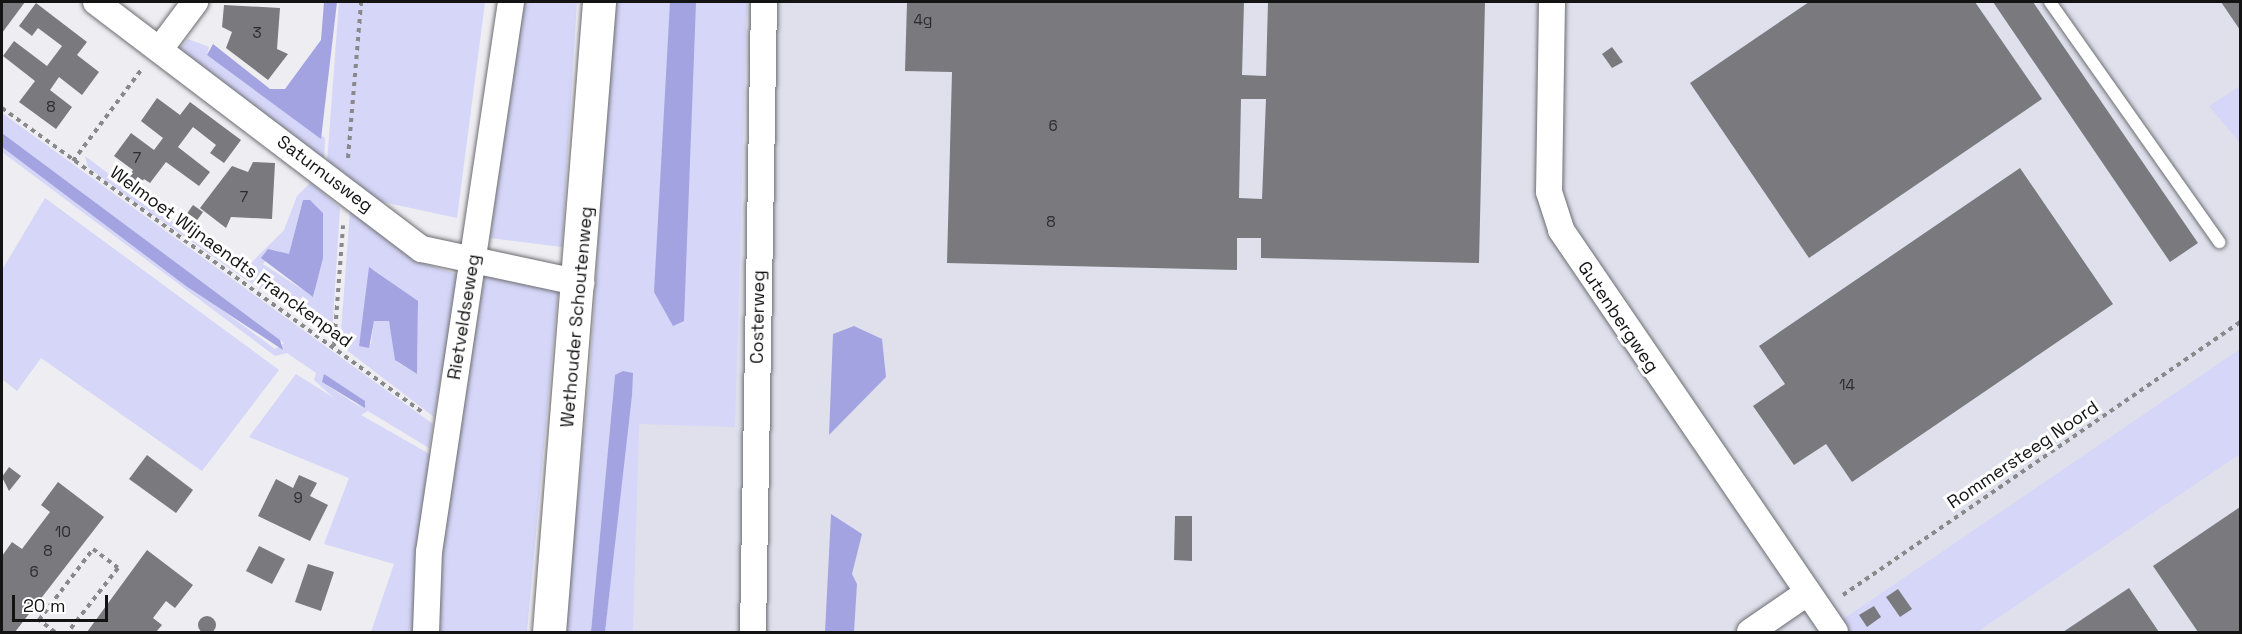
<!DOCTYPE html>
<style>
body{margin:0}
#map{position:relative;width:2242px;height:634px;overflow:hidden;background:#ededf2;font-family:"Space Grotesk",sans-serif}
div>[style]{position:absolute}
.built>*{inset:0;background:#dfe0ec}
.green>*{inset:0;background:#d5d6f8}
.water>*{inset:0;background:#a2a3e0}
.building>*{inset:0;background:#79797e}
.round{border-radius:50%}
.path>*{height:4px;margin-top:-2px;transform-origin:0;background:repeating-linear-gradient(90deg,#89898c 0 4.5px,transparent 0 9px)}
.roads{filter:drop-shadow(0 0 2px #6d6d71) drop-shadow(0 0 2px #6d6d71)}
.lane>*{height:12px;margin:-6px;padding:0 6px;transform-origin:6px;border-radius:6px;background:#fff}
.street>*{height:26px;margin:-13px;padding:0 13px;transform-origin:13px;border-radius:13px;background:#fff}
.secondary>*{height:33px;margin:-16.5px;padding:0 16.5px;transform-origin:16.5px;border-radius:16.5px;background:#fff}
span{translate:-50% -50%;white-space:nowrap;text-align:center;line-height:1.15;-webkit-text-stroke:6px #fff;paint-order:stroke}
.number-label{font-size:15px;color:#2c2c2e}
.number-label span{-webkit-text-stroke-width:0}
.street-label{font-size:18px;color:#131314}
.frame{position:absolute;inset:0;border:3px solid #131314;pointer-events:none}
.scale{position:absolute;left:12px;top:595px;width:96px;height:27px;box-sizing:border-box;border:3px solid #131314;border-top:0;padding-left:8px;font-size:18px;line-height:21px;white-space:nowrap;color:#131314;-webkit-text-stroke:4px #fff;paint-order:stroke}
</style>
<div id="map">
<div class="built">
<div style="clip-path:polygon(656px 2px,2240px 2px,2240px 632px,623px 632px,640px 412px)"></div>
</div>
<div class="green">
<div style="clip-path:polygon(339px 2px,485px 2px,457px 218px,378px 201px,327px 163px)"></div>
<div style="clip-path:polygon(522px 2px,577px 2px,562px 247px,490px 238px)"></div>
<div style="clip-path:polygon(613px 2px,747px 2px,735px 427px,639px 424px,633px 632px,605px 632px,633px 373px,615px 375px,591px 632px,564px 632px,590px 372px)"></div>
<div style="clip-path:polygon(188px 39px,209px 47px,207px 55px,325px 138px,324px 162px,178px 51px)"></div>
<div style="clip-path:polygon(2240px 86px,2240px 143px,2209px 106px)"></div>
<div style="clip-path:polygon(evenodd,2px 113px,433px 424px,429px 448px,368px 411px,361px 415px,433px 456px,414px 632px,371px 632px,394px 564px,324px 544px,349px 478px,249px 437px,296px 374px,334px 398px,314px 380px,316px 373px,287px 353px,275px 356px,2px 152px,2px 147px,275px 349px,284px 343px,2px 133px,2px 113px,324px 374px,363px 409px,322px 382px,324px 374px)"></div>
<div style="clip-path:polygon(evenodd,85px 156px,241px 273px,284px 230px,297px 196px,311px 182px,340px 208px,332px 334px,327px 336px,132px 200px,88px 167px,85px 156px,302px 203px,322px 239px,314px 297px,263px 264px,273px 250px,289px 255px,302px 203px)"></div>
<div style="clip-path:polygon(45px 198px,279px 370px,202px 471px,41px 358px,17px 391px,2px 379px,2px 270px)"></div>
<div style="clip-path:polygon(evenodd,350px 211px,416px 261px,459px 275px,434px 417px,340px 345px,350px 211px,373px 269px,418px 302px,417px 374px,397px 362px,389px 321px,374px 321px,371px 344px,359px 346px,373px 269px)"></div>
<div style="clip-path:polygon(485px 272px,559px 281px,527px 632px,435px 632px,438px 556px)"></div>
<div style="clip-path:polygon(2240px 349px,2240px 454px,1977px 632px,1842px 632px,1836px 624px)"></div>
</div>
<div class="water">
<div style="clip-path:polygon(324px 2px,337px 2px,321px 139px,207px 55px,213px 44px,270px 89px,285px 89px,321px 40px)"></div>
<div style="clip-path:polygon(670px 2px,696px 2px,684px 321px,673px 326px,654px 292px)"></div>
<div style="clip-path:polygon(2px 133px,280px 340px,283px 350px,186px 286px,2px 147px)"></div>
<div style="clip-path:polygon(303px 200px,310px 200px,323px 213px,323px 258px,313px 297px,261px 258px,268px 249px,289px 254px)"></div>
<div style="clip-path:polygon(369px 267px,418px 301px,417px 374px,395px 360px,389px 321px,374px 321px,369px 348px,359px 346px)"></div>
<div style="clip-path:polygon(854px 326px,882px 339px,886px 377px,829px 435px,833px 334px)"></div>
<div style="clip-path:polygon(623px 371px,633px 373px,632px 395px,605px 632px,591px 632px,615px 375px)"></div>
<div style="clip-path:polygon(324px 374px,365px 401px,365px 408px,322px 382px)"></div>
<div style="clip-path:polygon(831px 514px,862px 534px,852px 574px,857px 584px,854px 632px,825px 632px)"></div>
</div>
<div class="building">
<div style="clip-path:polygon(4px 2px,25px 2px,2px 33px,2px 5px)"></div>
<div style="clip-path:polygon(evenodd,907px 2px,1244px 2px,1242px 75px,1266px 76px,1268px 2px,1485px 2px,1479px 263px,1261px 258px,1261px 238px,1237px 238px,1237px 270px,947px 263px,952px 72px,905px 71px,907px 2px,1241px 99px,1266px 99px,1262px 199px,1239px 198px,1241px 99px)"></div>
<div style="clip-path:polygon(1809px 2px,1975px 2px,2042px 99px,1809px 258px,1690px 83px)"></div>
<div style="clip-path:polygon(1993px 2px,2033px 2px,2198px 243px,2170px 262px)"></div>
<div style="clip-path:polygon(2221px 2px,2240px 2px,2240px 30px)"></div>
<div style="clip-path:polygon(36px 3px,87px 42px,77px 55px,99px 72px,82px 95px,59px 77px,50px 90px,72px 107px,56px 129px,19px 102px,35px 81px,3px 56px,14px 41px,47px 66px,62px 46px,38px 28px,32px 36px,19px 26px)"></div>
<div style="clip-path:polygon(224px 5px,280px 8px,277px 49px,288px 54px,268px 80px,226px 48px,232px 32px,222px 27px)"></div>
<div style="clip-path:polygon(1612px 47px,1623px 62px,1612px 68px,1602px 54px)"></div>
<div style="clip-path:polygon(157px 98px,180px 115px,190px 102px,241px 140px,224px 163px,210px 153px,216px 145px,193px 127px,178px 147px,210px 172px,199px 186px,166px 162px,150px 183px,144px 179px,138px 188px,127px 180px,133px 170px,114px 156px,131px 133px,154px 150px,163px 138px,141px 121px)"></div>
<div style="clip-path:polygon(253px 162px,275px 163px,272px 219px,231px 217px,226px 228px,200px 208px,232px 166px,248px 172px)"></div>
<div style="clip-path:polygon(2020px 168px,2113px 304px,1852px 482px,1826px 444px,1794px 465px,1753px 406px,1785px 384px,1759px 346px)"></div>
<div style="clip-path:polygon(193px 205px,203px 212px,190px 230px,181px 222px)"></div>
<div style="clip-path:polygon(147px 455px,193px 490px,176px 513px,129px 479px)"></div>
<div style="clip-path:polygon(9px 467px,21px 476px,9px 491px,2px 477px)"></div>
<div style="clip-path:polygon(299px 475px,317px 483px,310px 496px,328px 505px,310px 541px,258px 516px,276px 479px,293px 488px)"></div>
<div style="clip-path:polygon(58px 482px,104px 517px,15px 632px,2px 632px,2px 556px,12px 542px,22px 549px,50px 512px,41px 505px)"></div>
<div style="clip-path:polygon(2240px 507px,2240px 632px,2198px 632px,2153px 566px)"></div>
<div style="clip-path:polygon(1175px 516px,1192px 516px,1192px 561px,1174px 560px)"></div>
<div style="clip-path:polygon(259px 546px,285px 559px,272px 584px,246px 571px)"></div>
<div style="clip-path:polygon(147px 550px,193px 585px,175px 608px,166px 601px,153px 618px,162px 625px,156px 632px,87px 632px)"></div>
<div style="clip-path:polygon(308px 564px,334px 572px,321px 611px,295px 602px)"></div>
<div style="clip-path:polygon(2129px 588px,2159px 632px,2063px 632px)"></div>
<div style="clip-path:polygon(1898px 589px,1912px 609px,1900px 617px,1886px 597px)"></div>
<div style="clip-path:polygon(1874px 606px,1881px 617px,1867px 627px,1859px 615px)"></div>
<div class="round" style="left:198px;top:616px;width:18px;height:18px"></div>
</div>
<div class="path">
<div style="left:2px;top:108px;width:518px;rotate:35.9deg"></div>
<div style="left:348px;top:158px;width:157px;rotate:-85.2deg"></div>
<div style="left:73px;top:161px;width:114px;rotate:-53.2deg"></div>
<div style="left:334px;top:346px;width:121px;rotate:-85.7deg"></div>
<div style="left:1843px;top:595px;width:482px;rotate:-34.5deg"></div>
<div style="left:55px;top:632px;width:20px;rotate:-143deg"></div>
<div style="left:39px;top:620px;width:89px;rotate:-52.7deg"></div>
<div style="left:93px;top:549px;width:31px;rotate:37deg"></div>
<div style="left:118px;top:568px;width:81px;rotate:128deg"></div>
</div>
<div class="roads">
<div class="lane">
<div style="left:2050px;top:2px;width:294px;rotate:54.8deg"></div>
</div>
<div class="street">
<div style="left:96px;top:2px;width:409px;rotate:37.2deg"></div>
<div style="left:422px;top:249px;width:163px;rotate:12.1deg"></div>
<div style="left:1552px;top:2px;width:190px;rotate:90.9deg"></div>
<div style="left:1549px;top:192px;width:40px;rotate:72deg"></div>
<div style="left:1561px;top:230px;width:486px;rotate:55.7deg"></div>
<div style="left:160px;top:49px;width:59px;rotate:-53.3deg"></div>
<div style="left:426px;top:632px;width:80px;rotate:-87.9deg"></div>
<div style="left:429px;top:552px;width:556px;rotate:-81.52deg"></div>
<div style="left:753px;top:632px;width:630px;rotate:-89deg"></div>
<div style="left:1750px;top:632px;width:69px;rotate:-34.4deg"></div>
</div>
<div class="secondary">
<div style="left:549px;top:632px;width:632px;rotate:-85.46deg"></div>
</div>
</div>
<div class="number-label">
<span style="left:923px;top:20px">4g</span>
<span style="left:257px;top:33px">3</span>
<span style="left:51px;top:107px">8</span>
<span style="left:1053px;top:126px">6</span>
<span style="left:137px;top:158px">7</span>
<span style="left:244px;top:197px">7</span>
<span style="left:1051px;top:222px">8</span>
<span style="left:1847px;top:385px">14</span>
<span style="left:298px;top:498px">9</span>
<span style="left:63px;top:532px">10</span>
<span style="left:48px;top:551px">8</span>
<span style="left:34px;top:572px">6</span>
</div>
<div class="street-label">
<span style="left:325px;top:174px;rotate:37deg">Saturnusweg</span>
<span style="left:231px;top:257px;rotate:36deg">Welmoet Wijnaendts Franckenpad</span>
<span style="left:464px;top:317px;rotate:-81deg">Rietveldseweg</span>
<span style="left:577px;top:317px;rotate:-85deg">Wethouder Schoutenweg</span>
<span style="left:758px;top:317px;rotate:-89deg">Costerweg</span>
<span style="left:1618px;top:317px;rotate:56deg">Gutenbergweg</span>
<span style="left:2023px;top:455px;rotate:-34deg">Rommersteeg Noord</span>
</div>
<div class="frame"></div>
<div class="scale">20 m</div>
</div>
